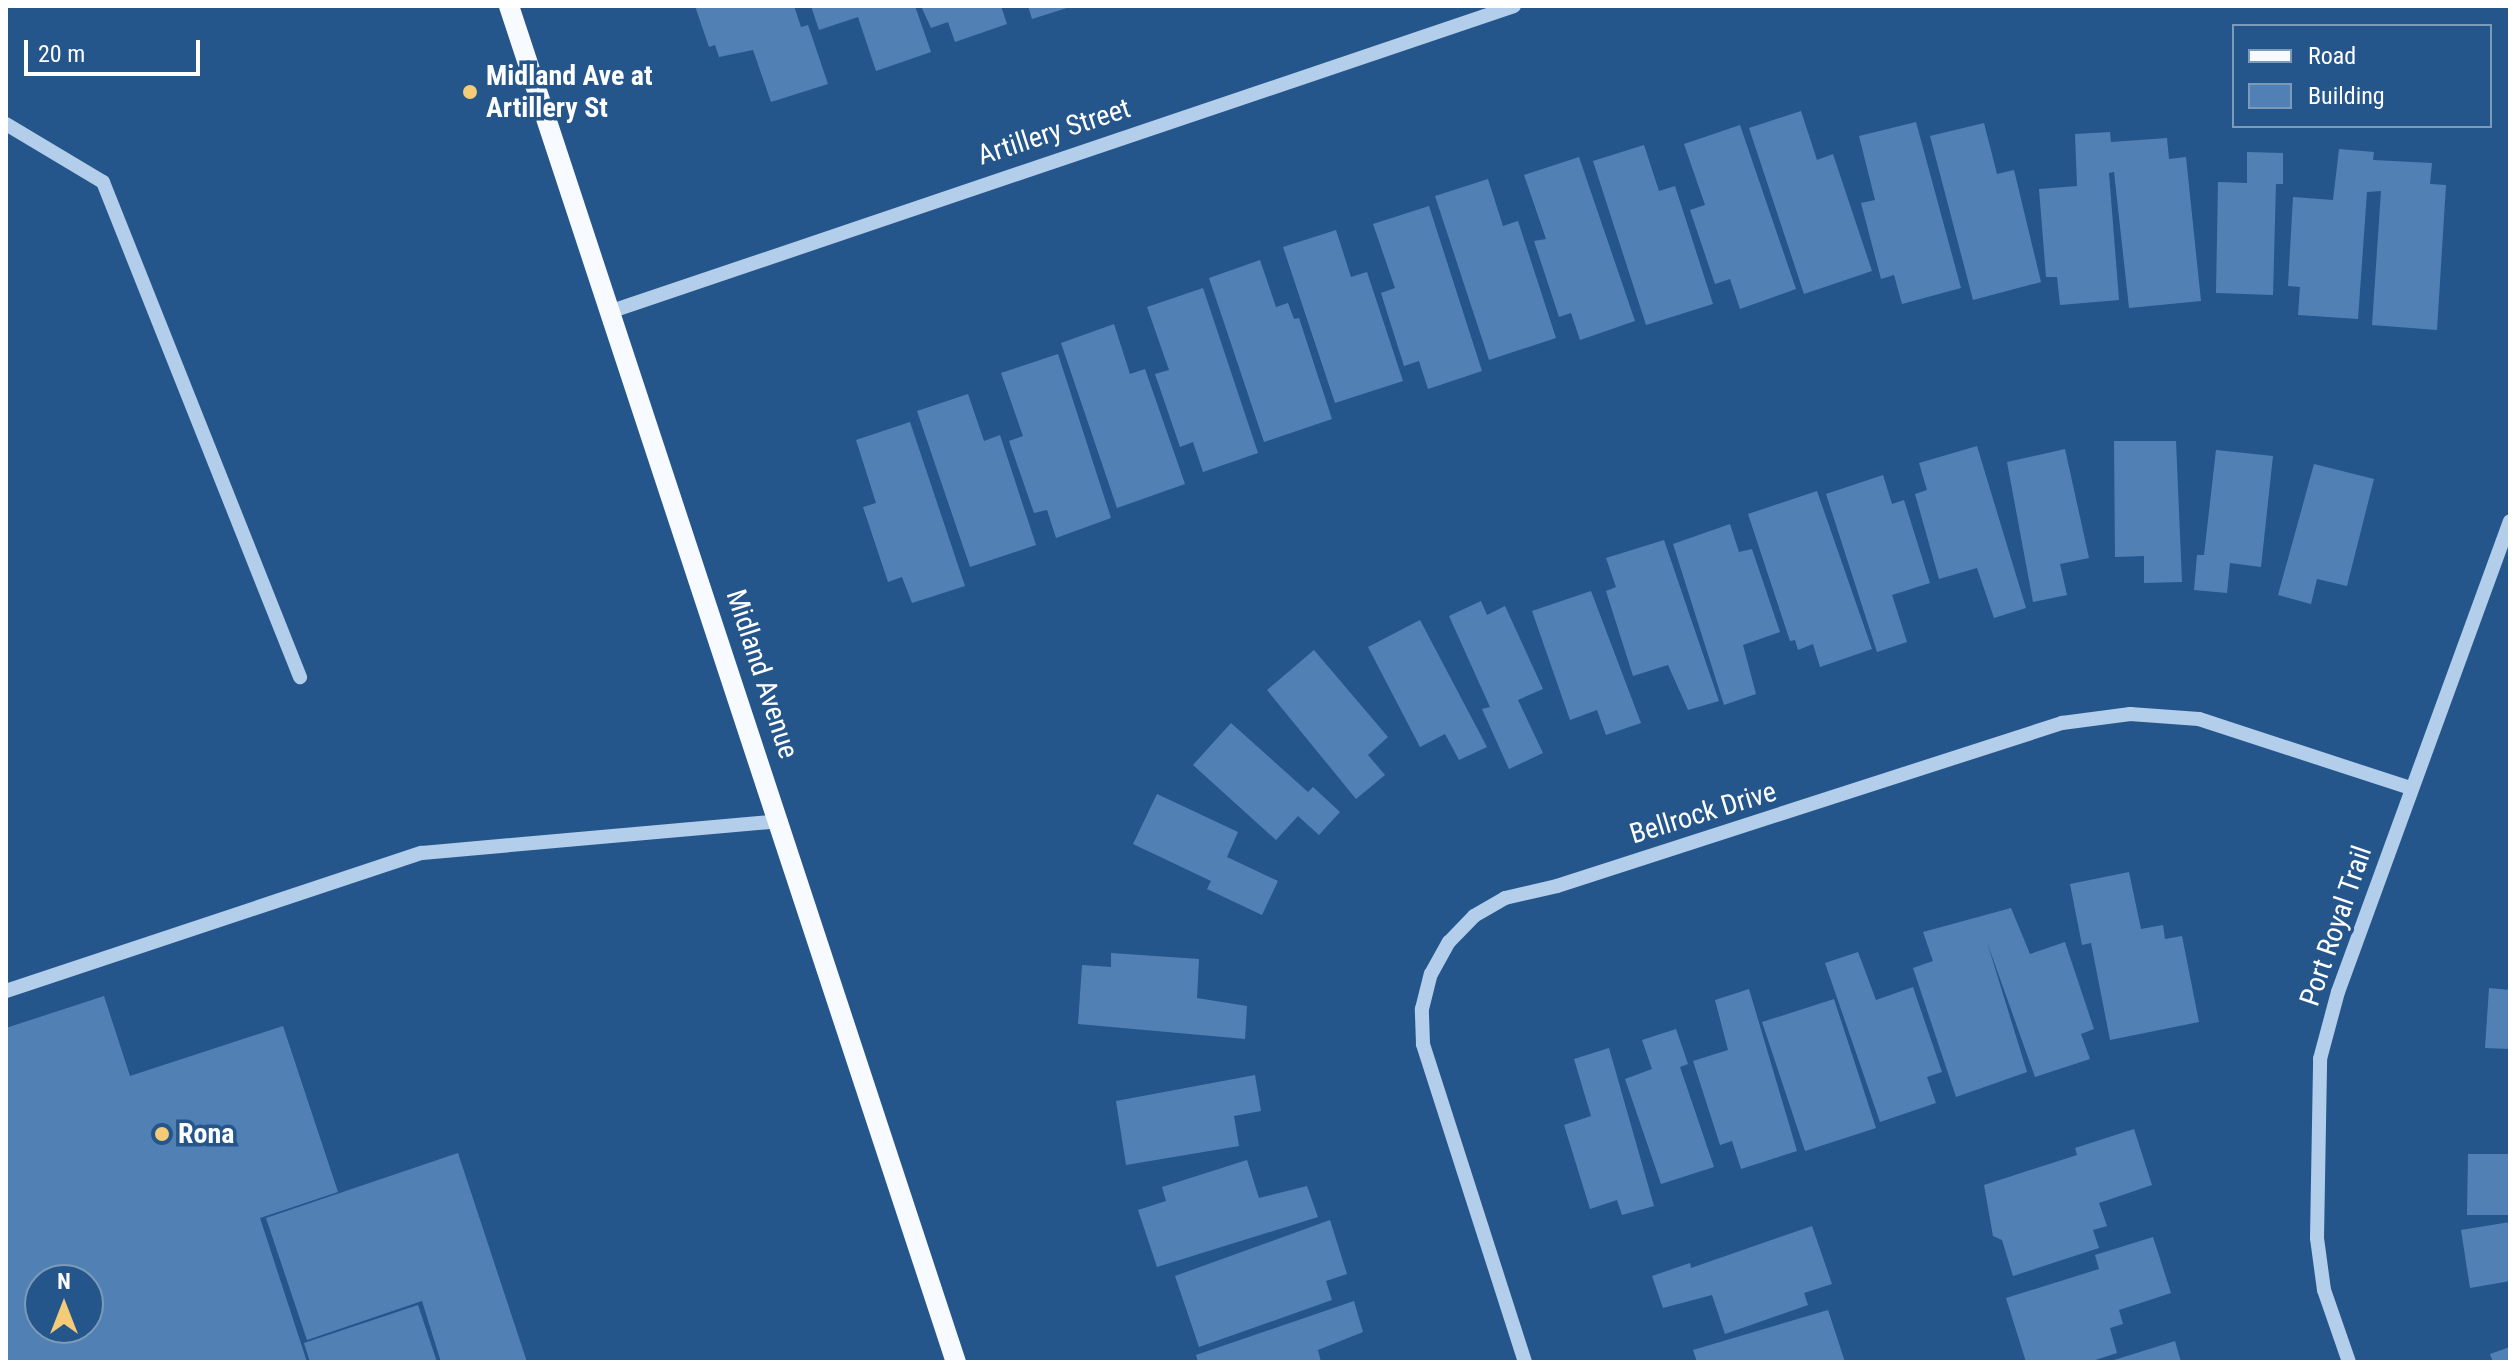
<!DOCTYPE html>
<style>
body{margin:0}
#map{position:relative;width:2516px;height:1368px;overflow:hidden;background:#25568b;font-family:"Roboto Condensed",sans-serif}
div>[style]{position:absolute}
.building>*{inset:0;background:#5181b4}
.minor>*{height:14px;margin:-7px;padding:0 7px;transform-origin:7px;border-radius:7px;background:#b3ceea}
.major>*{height:20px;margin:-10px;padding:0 10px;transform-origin:10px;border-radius:10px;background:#f7fafe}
.dots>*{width:22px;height:22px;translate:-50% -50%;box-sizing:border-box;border:4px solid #25568b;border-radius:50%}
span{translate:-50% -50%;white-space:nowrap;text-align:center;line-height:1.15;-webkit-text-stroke:7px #25568b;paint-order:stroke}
.poi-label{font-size:28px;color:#fff;font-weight:700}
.left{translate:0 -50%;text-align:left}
.street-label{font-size:28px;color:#fff}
.frame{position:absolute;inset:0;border:8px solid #fff;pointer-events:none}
.legend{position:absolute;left:2232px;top:24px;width:260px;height:104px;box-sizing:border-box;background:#25568b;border:2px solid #7c9ab9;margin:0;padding:10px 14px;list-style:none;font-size:24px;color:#fff}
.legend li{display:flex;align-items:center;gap:16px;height:40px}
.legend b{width:40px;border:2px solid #7c9ab9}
.north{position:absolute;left:24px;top:1264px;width:80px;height:80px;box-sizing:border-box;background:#25568b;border:2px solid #7c9ab9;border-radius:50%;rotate:0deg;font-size:22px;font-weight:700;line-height:32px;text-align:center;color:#fff}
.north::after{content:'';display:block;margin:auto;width:28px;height:36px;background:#f4cb77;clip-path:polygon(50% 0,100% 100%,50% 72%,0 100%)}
.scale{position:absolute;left:24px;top:40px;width:176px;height:36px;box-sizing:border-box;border:4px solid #fff;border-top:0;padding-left:10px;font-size:24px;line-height:28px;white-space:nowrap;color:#fff;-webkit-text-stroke:6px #25568b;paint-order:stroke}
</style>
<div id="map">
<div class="building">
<div style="clip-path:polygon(695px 6px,794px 6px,801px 27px,808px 25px,828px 84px,771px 102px,753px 50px,719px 57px,715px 45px,709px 47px)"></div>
<div style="clip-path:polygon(811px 6px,915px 6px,931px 52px,876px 71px,858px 17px,819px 30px)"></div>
<div style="clip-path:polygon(921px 6px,1001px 6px,1007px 24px,955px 42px,948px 22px,931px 28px)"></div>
<div style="clip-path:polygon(1028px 6px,1070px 6px,1070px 7px,1032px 19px)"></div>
<div style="clip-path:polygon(1801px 111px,1817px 160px,1833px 154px,1872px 271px,1804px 294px,1749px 128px)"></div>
<div style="clip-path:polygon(1916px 122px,1961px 288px,1902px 304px,1894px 275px,1881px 279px,1861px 203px,1875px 200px,1859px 136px)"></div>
<div style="clip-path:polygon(1984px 123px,1997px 174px,2014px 170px,2041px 282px,1973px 300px,1930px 136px)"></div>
<div style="clip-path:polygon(1740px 125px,1796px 289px,1740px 309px,1730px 279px,1715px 284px,1690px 210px,1705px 205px,1684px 144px)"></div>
<div style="clip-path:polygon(2110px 132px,2111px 142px,2167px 138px,2169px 159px,2186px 157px,2201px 301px,2129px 308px,2114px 172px,2109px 173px,2119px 300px,2060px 305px,2057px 277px,2046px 277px,2039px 189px,2077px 186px,2075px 134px)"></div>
<div style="clip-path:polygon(1644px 145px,1659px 191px,1675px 186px,1713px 304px,1646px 325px,1593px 161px)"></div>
<div style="clip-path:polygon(2339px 149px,2374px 152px,2373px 160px,2432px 163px,2430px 184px,2446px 185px,2437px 330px,2372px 325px,2381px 191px,2367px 192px,2358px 319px,2298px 315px,2300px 287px,2288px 286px,2293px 197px,2333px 200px)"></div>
<div style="clip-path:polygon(2247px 152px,2283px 153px,2283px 184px,2276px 184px,2273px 295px,2216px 293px,2218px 182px,2247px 183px)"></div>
<div style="clip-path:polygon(1579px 157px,1635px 321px,1580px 340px,1571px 313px,1559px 317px,1534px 241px,1546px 239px,1524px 175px)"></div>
<div style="clip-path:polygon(1488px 179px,1503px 226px,1518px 221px,1556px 338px,1489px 360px,1435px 196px)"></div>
<div style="clip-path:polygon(1429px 206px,1482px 371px,1428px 389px,1419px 361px,1404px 366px,1381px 293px,1395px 288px,1373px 224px)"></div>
<div style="clip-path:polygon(1336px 230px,1351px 277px,1367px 272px,1403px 381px,1335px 403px,1283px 247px)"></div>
<div style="clip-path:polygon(1260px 260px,1276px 307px,1288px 303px,1294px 319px,1299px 318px,1332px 419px,1264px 442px,1209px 278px)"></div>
<div style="clip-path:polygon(1203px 288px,1258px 453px,1203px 472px,1193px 442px,1180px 447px,1155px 374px,1169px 370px,1147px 307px)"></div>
<div style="clip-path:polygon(1114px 324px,1130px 374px,1145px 369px,1185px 484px,1117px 508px,1061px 343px)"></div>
<div style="clip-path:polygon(1058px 354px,1111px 518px,1056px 538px,1047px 510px,1034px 513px,1009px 441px,1023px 436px,1001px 373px)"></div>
<div style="clip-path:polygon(968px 394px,984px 441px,1000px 435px,1036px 545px,970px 567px,917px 411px)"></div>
<div style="clip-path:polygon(910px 422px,965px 586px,912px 603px,902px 577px,888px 582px,863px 507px,876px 503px,856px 440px)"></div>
<div style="clip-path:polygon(2114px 441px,2176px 441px,2182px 582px,2144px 583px,2144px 556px,2115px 557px)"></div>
<div style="clip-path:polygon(1977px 446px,2026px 608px,1994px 618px,1977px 568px,1939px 579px,1915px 494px,1927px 490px,1919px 463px)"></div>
<div style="clip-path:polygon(2065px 449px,2089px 558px,2060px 564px,2067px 595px,2033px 602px,2007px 462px)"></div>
<div style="clip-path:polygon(2216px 450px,2273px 456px,2261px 567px,2230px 563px,2227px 593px,2194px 590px,2197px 555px,2204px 555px)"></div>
<div style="clip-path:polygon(2314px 464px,2374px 479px,2347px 586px,2317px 579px,2311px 604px,2278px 595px)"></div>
<div style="clip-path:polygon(1883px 475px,1892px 504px,1904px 500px,1930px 583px,1892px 595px,1907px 642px,1877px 652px,1826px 494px)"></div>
<div style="clip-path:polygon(1817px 491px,1872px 649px,1820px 667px,1813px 644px,1798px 650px,1795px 640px,1790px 641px,1748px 514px)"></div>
<div style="clip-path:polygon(1730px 524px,1739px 552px,1752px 549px,1780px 632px,1743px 645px,1756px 694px,1724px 705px,1673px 544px)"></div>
<div style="clip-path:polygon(1664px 540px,1719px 701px,1688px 710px,1668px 665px,1633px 676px,1606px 591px,1616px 587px,1606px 558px)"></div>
<div style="clip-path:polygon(1591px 591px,1641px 723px,1606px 735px,1597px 710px,1570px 720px,1532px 611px)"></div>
<div style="clip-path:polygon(1481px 601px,1487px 615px,1505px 606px,1543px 689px,1518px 700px,1543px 753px,1509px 769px,1482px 709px,1490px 707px,1449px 616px)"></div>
<div style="clip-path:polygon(1420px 620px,1487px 747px,1459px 760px,1445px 734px,1420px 747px,1368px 647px)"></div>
<div style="clip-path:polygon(1314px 650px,1388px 737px,1368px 755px,1385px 775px,1356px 799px,1267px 690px)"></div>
<div style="clip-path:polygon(1231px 723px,1308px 792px,1313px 787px,1340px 812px,1319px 835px,1298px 816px,1276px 840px,1193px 765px)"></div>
<div style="clip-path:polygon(1157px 794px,1238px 832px,1227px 857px,1278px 881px,1262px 915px,1207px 889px,1211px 881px,1133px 844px)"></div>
<div style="clip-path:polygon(2129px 872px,2141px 929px,2163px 925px,2165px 939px,2182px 936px,2199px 1022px,2110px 1040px,2091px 943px,2082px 945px,2070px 884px)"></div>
<div style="clip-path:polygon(2011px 908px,2030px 954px,2065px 942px,2094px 1029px,2081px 1034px,2090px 1059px,2035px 1077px,1987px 942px,2027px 1072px,1956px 1097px,1913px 968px,1933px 961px,1923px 932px)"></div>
<div style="clip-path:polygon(1858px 952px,1876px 1000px,1913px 987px,1942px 1072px,1927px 1077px,1936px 1103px,1880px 1122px,1825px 963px)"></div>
<div style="clip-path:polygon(1111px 953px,1199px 959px,1197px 998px,1247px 1006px,1245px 1039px,1078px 1024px,1082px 965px,1111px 967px)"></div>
<div style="clip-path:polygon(2489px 988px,2510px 990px,2510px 1049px,2485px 1048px)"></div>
<div style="clip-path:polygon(1749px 989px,1797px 1151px,1741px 1169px,1732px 1141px,1720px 1145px,1693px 1061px,1728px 1050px,1715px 1000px)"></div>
<div style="clip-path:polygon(evenodd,104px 996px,130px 1076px,283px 1026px,338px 1192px,260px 1218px,307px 1362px,6px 1362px,6px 1028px,104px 996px,40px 1280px,88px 1280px,88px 1328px,40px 1328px,40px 1280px)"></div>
<div style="clip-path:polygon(1834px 999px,1876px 1128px,1805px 1151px,1762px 1022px)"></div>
<div style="clip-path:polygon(1676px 1029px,1688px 1064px,1680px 1067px,1714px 1167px,1661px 1184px,1625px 1079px,1652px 1069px,1642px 1040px)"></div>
<div style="clip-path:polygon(1609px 1048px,1654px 1206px,1622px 1215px,1617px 1200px,1590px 1209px,1564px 1125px,1591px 1116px,1574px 1059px)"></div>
<div style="clip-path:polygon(1255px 1075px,1261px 1111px,1234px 1116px,1239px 1146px,1126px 1165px,1116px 1101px)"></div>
<div style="clip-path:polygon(2134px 1129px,2152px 1185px,2099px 1203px,2107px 1226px,2093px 1230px,2099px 1248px,2013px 1276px,2002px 1240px,1993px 1236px,1984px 1185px,2077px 1155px,2075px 1148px)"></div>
<div style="clip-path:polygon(458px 1153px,527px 1362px,441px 1362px,422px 1301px,307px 1340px,266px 1218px)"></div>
<div style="clip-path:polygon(2468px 1154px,2510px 1154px,2510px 1215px,2467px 1215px)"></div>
<div style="clip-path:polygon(1247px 1160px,1259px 1198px,1307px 1186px,1318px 1217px,1157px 1267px,1138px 1210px,1166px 1201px,1162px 1187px)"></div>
<div style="clip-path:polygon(1330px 1220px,1347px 1274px,1326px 1281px,1332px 1300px,1199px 1347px,1175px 1276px)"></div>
<div style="clip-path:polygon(2510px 1222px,2510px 1281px,2470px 1288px,2461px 1230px)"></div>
<div style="clip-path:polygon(1812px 1226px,1832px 1284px,1804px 1293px,1808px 1305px,1725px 1334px,1712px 1295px,1663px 1308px,1652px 1276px,1690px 1263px,1691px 1268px)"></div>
<div style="clip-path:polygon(2153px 1237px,2171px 1293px,2119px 1310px,2123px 1324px,2110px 1328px,2117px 1353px,2089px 1362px,2026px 1362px,2006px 1298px,2099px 1269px,2095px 1255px)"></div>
<div style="clip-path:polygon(1354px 1301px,1363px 1332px,1318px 1350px,1321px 1362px,1198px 1362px,1196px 1355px)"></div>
<div style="clip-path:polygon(418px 1305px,437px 1362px,310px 1362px,304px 1343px)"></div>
<div style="clip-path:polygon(1828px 1310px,1845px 1362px,1697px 1362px,1693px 1350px)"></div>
<div style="clip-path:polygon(2175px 1341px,2181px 1362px,2111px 1362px,2111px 1361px)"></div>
<div style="clip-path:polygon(2510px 1347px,2510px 1362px,2493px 1362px,2490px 1354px)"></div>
</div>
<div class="minor">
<div style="left:6px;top:124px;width:113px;rotate:30.9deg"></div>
<div style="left:103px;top:182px;width:533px;rotate:68.3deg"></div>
<div style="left:612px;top:311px;width:952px;rotate:-18.68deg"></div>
<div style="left:6px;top:991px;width:438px;rotate:-18.4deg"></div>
<div style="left:422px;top:853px;width:360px;rotate:-5.1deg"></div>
<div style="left:1525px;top:1362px;width:334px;rotate:-107.8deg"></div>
<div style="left:1423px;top:1044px;width:35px;rotate:-92deg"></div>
<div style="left:1422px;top:1009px;width:36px;rotate:-76deg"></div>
<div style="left:1431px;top:974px;width:37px;rotate:-61deg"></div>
<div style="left:1449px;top:942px;width:36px;rotate:-46deg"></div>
<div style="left:1474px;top:916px;width:36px;rotate:-30deg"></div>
<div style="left:1505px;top:898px;width:53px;rotate:-13deg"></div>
<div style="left:1557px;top:886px;width:531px;rotate:-17.89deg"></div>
<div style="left:2062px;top:723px;width:69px;rotate:-7.5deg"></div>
<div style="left:2130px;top:714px;width:69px;rotate:4.1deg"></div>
<div style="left:2199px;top:719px;width:222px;rotate:18.1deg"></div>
<div style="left:2349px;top:1362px;width:76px;rotate:-109.1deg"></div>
<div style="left:2324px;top:1290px;width:52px;rotate:-97.7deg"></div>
<div style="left:2317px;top:1238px;width:179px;rotate:-89deg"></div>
<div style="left:2320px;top:1059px;width:69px;rotate:-75deg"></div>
<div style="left:2338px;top:992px;width:501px;rotate:-69.94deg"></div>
</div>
<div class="major">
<div style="left:509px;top:6px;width:1428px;rotate:71.76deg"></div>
</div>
<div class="dots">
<div style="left:470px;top:92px;background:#f4cb77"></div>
<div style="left:162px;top:1134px;background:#f4cb77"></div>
</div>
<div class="poi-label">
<span class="left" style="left:486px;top:92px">Midland Ave at<br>Artillery St</span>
<span class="left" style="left:178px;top:1134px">Rona</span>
</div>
<div class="street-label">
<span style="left:1054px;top:132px;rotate:-18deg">Artillery Street</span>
<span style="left:762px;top:674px;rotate:72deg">Midland Avenue</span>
<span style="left:1703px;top:813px;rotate:-17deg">Bellrock Drive</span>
<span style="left:2336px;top:926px;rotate:-71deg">Port Royal Trail</span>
</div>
<div class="frame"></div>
<ul class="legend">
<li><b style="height:10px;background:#f7fafe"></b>Road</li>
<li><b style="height:22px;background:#5181b4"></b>Building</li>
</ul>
<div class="north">N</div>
<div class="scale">20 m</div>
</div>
